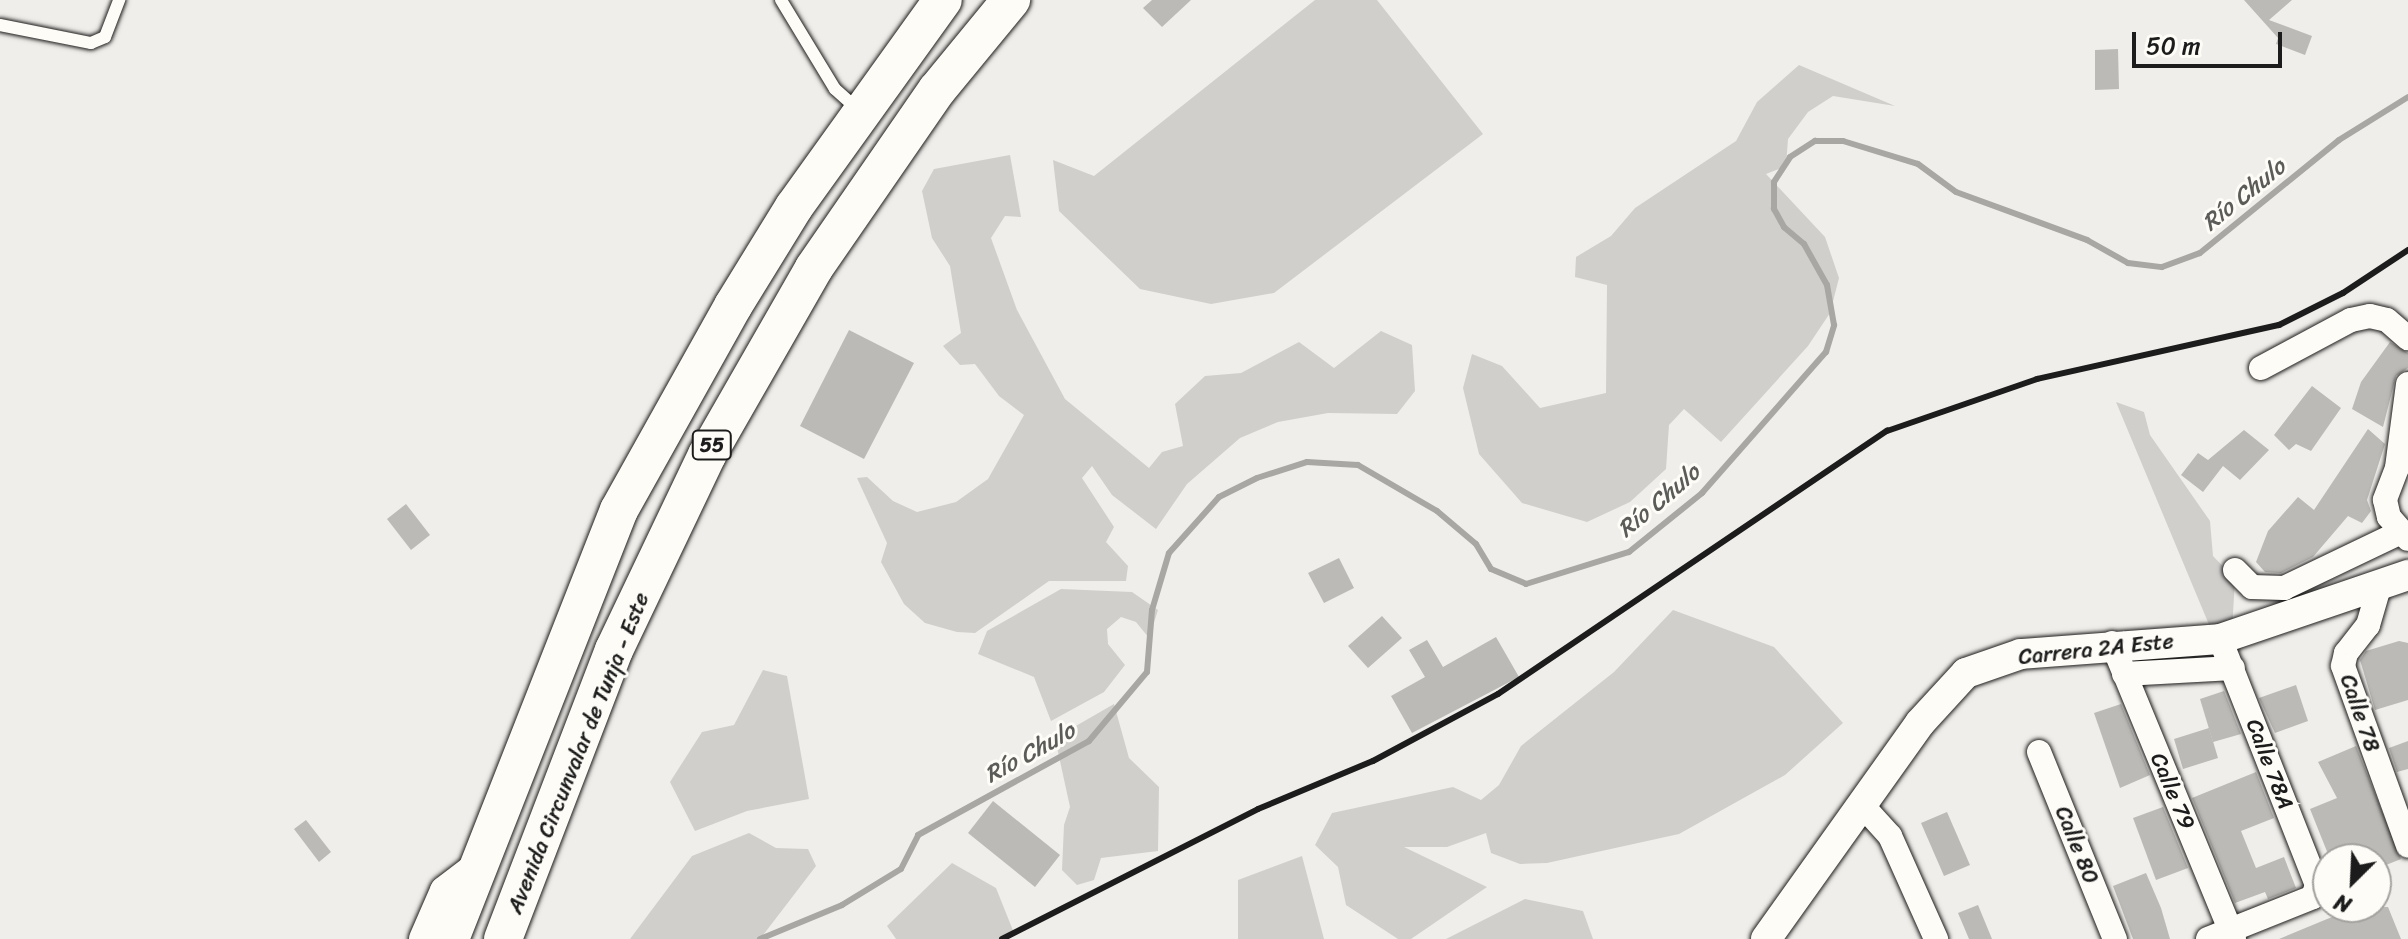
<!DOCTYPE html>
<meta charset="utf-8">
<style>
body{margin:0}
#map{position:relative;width:2408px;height:939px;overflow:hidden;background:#f0eeea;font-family:Sriracha,sans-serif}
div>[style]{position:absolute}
.green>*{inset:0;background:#d0cfcc}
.stream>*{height:6px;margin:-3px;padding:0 3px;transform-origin:3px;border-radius:3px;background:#a8a7a3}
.building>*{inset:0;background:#bbbab6}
.roads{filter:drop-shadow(0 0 2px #1c1c1c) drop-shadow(0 0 2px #1c1c1c)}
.service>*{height:12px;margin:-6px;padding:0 6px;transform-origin:6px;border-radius:6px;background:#fdfcf7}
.minor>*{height:24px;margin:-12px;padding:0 12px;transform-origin:12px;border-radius:12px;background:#fdfcf7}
.tertiary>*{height:30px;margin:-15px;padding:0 15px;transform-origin:15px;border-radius:15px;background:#fdfcf7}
.trunk>*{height:38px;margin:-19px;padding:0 19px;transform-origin:19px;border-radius:19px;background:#fdfcf7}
.rail>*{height:6px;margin:-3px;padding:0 3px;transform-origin:3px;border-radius:3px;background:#1c1c1c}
span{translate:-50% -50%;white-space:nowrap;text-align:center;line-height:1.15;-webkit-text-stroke:6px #fdfcf7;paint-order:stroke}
.shield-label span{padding:2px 6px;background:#fdfcf7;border:2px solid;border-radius:6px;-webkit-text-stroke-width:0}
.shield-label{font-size:20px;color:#1c1c1c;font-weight:700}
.street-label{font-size:22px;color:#1c1c1c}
.water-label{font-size:24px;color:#5b5b59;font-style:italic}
.north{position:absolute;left:2312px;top:843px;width:80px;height:80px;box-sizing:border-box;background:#fdfcf7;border:2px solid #a3a29f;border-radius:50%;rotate:204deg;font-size:22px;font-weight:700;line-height:32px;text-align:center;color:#1c1c1c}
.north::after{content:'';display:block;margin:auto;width:28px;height:36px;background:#1c1c1c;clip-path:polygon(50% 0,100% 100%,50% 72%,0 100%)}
.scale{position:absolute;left:2132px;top:32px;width:150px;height:36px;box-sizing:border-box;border:4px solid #1c1c1c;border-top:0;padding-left:10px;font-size:24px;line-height:28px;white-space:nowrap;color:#1c1c1c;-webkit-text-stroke:6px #fdfcf7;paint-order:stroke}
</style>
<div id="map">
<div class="green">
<div style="clip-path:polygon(1315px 0,1377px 0,1483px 134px,1274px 293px,1211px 304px,1140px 289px,1059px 211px,1053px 160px,1094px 176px)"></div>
<div style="clip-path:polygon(1799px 65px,1895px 106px,1833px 96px,1808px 112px,1788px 139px,1786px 166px,1766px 174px,1825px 237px,1839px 278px,1830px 313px,1808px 346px,1721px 442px,1684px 409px,1669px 425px,1666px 469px,1630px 502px,1587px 522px,1522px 503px,1479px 454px,1463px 388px,1472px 354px,1502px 366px,1540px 408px,1606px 393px,1607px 285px,1575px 277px,1576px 257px,1611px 236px,1635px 208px,1736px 141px,1757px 102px)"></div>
<div style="clip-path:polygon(1010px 155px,1021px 217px,1005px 216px,991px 238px,1017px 310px,1065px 399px,1149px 468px,1162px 452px,1183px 446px,1175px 404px,1205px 376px,1241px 373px,1299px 342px,1334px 368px,1381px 331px,1412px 345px,1415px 391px,1397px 414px,1328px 413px,1278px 422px,1240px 438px,1187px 484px,1156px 529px,1112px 495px,1092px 466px,1082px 478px,1114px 527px,1106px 542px,1128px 566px,1126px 581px,1049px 581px,975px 633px,957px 632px,925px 623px,904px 604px,881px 562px,887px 543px,857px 478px,867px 477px,893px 501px,917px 512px,956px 502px,988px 479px,1024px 415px,999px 396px,975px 364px,960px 365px,943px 346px,961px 333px,950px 266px,932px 238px,922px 191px,934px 169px)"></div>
<div style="clip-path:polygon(2116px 402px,2144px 412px,2150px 435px,2210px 521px,2213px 556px,2235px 579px,2232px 631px,2215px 639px)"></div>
<div style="clip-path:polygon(1061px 589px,1132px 592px,1158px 610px,1149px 638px,1136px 622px,1121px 617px,1107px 629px,1108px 644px,1125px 665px,1104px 692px,1051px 721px,1034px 677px,978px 654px,987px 631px)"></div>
<div style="clip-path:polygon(1673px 610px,1774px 647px,1843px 723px,1785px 775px,1679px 834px,1547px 863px,1520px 864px,1491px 853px,1486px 833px,1447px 847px,1404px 847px,1487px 887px,1411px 939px,1398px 939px,1346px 905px,1338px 867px,1315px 845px,1332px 813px,1453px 787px,1481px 800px,1499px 785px,1521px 746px,1614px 672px)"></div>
<div style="clip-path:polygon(763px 670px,787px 676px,809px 799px,747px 811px,695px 831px,670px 782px,702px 732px,734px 725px)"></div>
<div style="clip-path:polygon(1114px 704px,1129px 758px,1159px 787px,1158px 851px,1101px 858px,1094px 880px,1077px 885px,1062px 870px,1064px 825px,1070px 807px,1055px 738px)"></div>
<div style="clip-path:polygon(749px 833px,776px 848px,808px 849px,816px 866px,760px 939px,630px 939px,692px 856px)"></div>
<div style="clip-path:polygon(1302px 856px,1324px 939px,1238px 939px,1238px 880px)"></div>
<div style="clip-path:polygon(952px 863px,996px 888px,1014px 933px,1002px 939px,896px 939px,887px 926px)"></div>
<div style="clip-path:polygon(1525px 899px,1583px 911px,1593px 939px,1446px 939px)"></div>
</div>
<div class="stream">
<div style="left:760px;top:939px;width:89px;rotate:-22.5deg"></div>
<div style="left:842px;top:905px;width:69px;rotate:-31.4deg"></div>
<div style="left:901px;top:869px;width:38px;rotate:-63deg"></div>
<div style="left:918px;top:835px;width:195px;rotate:-28.8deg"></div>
<div style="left:1089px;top:741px;width:90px;rotate:-50deg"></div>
<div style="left:1147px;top:672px;width:62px;rotate:-85.4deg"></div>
<div style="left:1152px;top:610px;width:59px;rotate:-73.4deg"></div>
<div style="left:1169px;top:553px;width:75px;rotate:-48.2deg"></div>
<div style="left:1219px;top:497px;width:42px;rotate:-26.6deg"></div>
<div style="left:1257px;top:478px;width:52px;rotate:-17.7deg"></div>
<div style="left:1307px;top:462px;width:51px;rotate:3.4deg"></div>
<div style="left:1358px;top:465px;width:91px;rotate:30.2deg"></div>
<div style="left:1437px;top:511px;width:51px;rotate:40.2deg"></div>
<div style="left:1476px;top:544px;width:29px;rotate:59deg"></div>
<div style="left:1491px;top:569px;width:38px;rotate:23deg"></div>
<div style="left:1526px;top:584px;width:108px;rotate:-17.3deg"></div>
<div style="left:1629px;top:552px;width:94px;rotate:-38.9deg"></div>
<div style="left:1702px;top:493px;width:188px;rotate:-48.7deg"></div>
<div style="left:1826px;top:352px;width:28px;rotate:-73deg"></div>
<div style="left:1834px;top:325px;width:41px;rotate:-99.9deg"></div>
<div style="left:1827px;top:285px;width:47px;rotate:-119.3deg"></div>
<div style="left:1804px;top:244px;width:26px;rotate:-140deg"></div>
<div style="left:1784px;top:227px;width:21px;rotate:-119deg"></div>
<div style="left:1774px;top:209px;width:27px;rotate:-90deg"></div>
<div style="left:1774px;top:182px;width:30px;rotate:-57deg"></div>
<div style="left:1790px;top:157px;width:30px;rotate:-33deg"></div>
<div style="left:1815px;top:141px;width:28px"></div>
<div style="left:1843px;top:141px;width:78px;rotate:17deg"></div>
<div style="left:1918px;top:164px;width:47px;rotate:36.4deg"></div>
<div style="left:1956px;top:192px;width:140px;rotate:20.1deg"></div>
<div style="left:2087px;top:240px;width:47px;rotate:29.3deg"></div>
<div style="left:2128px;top:263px;width:34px;rotate:7deg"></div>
<div style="left:2162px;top:267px;width:40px;rotate:-20.2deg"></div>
<div style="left:2200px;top:253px;width:179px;rotate:-39.1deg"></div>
<div style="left:2339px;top:140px;width:81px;rotate:-31.9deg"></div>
</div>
<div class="building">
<div style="clip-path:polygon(1152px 0,1191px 0,1162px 27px,1143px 8px)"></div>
<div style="clip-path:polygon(2244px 0,2292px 0,2269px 20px,2312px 36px,2305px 55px,2276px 44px,2278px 38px)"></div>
<div style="clip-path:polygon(2118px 49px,2119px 89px,2095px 90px,2095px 50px)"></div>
<div style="clip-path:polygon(849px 330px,914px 363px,864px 459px,800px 426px)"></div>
<div style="clip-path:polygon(2390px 342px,2408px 353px,2408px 368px,2396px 376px,2383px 427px,2352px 409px,2361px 382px)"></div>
<div style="clip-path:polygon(2312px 386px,2341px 408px,2311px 451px,2296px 444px,2289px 450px,2274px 435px)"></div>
<div style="clip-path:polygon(2368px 429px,2385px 444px,2367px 500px,2371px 511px,2362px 523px,2348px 516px,2313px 557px,2281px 573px,2265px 572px,2256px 562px,2268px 531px,2298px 497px,2314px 510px)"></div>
<div style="clip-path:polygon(2244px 430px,2269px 450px,2240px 480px,2223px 466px,2203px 492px,2181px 475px,2198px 453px,2208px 460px)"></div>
<div style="clip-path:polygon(406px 504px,430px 535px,411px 550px,387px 519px)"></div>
<div style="clip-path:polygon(1339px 558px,1354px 588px,1324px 603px,1308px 573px)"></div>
<div style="clip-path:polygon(1382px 616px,1402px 638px,1368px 668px,1348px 646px)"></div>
<div style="clip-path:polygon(1496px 637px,1519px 677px,1412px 733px,1391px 696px,1425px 677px,1409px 650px,1427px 640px,1443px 667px)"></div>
<div style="clip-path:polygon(2399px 641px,2408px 643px,2408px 700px,2375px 710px,2360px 660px,2366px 651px)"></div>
<div style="clip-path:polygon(2296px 685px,2308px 721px,2275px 733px,2259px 698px)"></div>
<div style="clip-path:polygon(2224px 691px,2241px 734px,2213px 742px,2200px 699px)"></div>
<div style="clip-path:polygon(2121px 704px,2150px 775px,2120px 788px,2094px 713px)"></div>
<div style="clip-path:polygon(2209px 728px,2218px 758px,2183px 769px,2174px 739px)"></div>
<div style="clip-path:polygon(2408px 741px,2408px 769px,2397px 772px,2389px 748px)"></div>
<div style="clip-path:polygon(2356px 746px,2401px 859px,2376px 869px,2376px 859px,2330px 859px,2310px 809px,2337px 798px,2318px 762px)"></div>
<div style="clip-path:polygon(2256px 772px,2274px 818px,2241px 831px,2256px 868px,2284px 857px,2296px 888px,2268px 899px,2265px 892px,2235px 903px,2192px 798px)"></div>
<div style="clip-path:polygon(993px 801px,1060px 855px,1035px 887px,968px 833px)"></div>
<div style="clip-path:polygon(2163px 807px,2188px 868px,2156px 880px,2133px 818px)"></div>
<div style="clip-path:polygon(1947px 812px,1970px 865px,1944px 876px,1921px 823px)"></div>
<div style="clip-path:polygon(306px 820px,331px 852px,319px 862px,294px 829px)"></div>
<div style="clip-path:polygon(2146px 873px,2161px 908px,2170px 939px,2133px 939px,2113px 886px)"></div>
<div style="clip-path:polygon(1978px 905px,1992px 939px,1969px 939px,1958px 913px)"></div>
<div style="clip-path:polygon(2342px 907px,2388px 907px,2401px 939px,2279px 939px,2344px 912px)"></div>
</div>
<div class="roads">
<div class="service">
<div style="left:781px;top:0;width:104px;rotate:58.8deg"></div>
<div style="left:835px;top:89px;width:30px;rotate:42deg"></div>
<div style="left:0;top:25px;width:93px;rotate:11.2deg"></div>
<div style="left:91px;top:43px;width:15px;rotate:-23deg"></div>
<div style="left:105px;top:37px;width:40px;rotate:-69deg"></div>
</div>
<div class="minor">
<div style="left:2261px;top:368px;width:102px;rotate:-28.1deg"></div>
<div style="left:2351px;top:320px;width:19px;rotate:-12deg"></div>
<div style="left:2370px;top:316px;width:17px;rotate:13deg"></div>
<div style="left:2387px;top:320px;width:28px;rotate:41deg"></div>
<div style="left:2408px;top:384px;width:85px;rotate:97.5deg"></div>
<div style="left:2397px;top:468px;width:34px;rotate:111deg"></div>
<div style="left:2385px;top:500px;width:17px;rotate:77deg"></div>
<div style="left:2389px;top:517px;width:29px;rotate:49deg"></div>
<div style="left:2235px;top:570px;width:24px;rotate:45deg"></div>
<div style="left:2252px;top:587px;width:32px;rotate:2deg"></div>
<div style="left:2284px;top:588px;width:130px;rotate:-25.6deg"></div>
<div style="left:2380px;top:584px;width:43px;rotate:106.3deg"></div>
<div style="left:2368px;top:625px;width:36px;rotate:128deg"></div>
<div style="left:2346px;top:653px;width:13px;rotate:103deg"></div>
<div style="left:2343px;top:666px;width:191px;rotate:70.1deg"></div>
<div style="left:2112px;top:643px;width:320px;rotate:67.6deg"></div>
<div style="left:2124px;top:674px;width:109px;rotate:-3.2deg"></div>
<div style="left:2039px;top:752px;width:202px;rotate:67.9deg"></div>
<div style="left:1862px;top:805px;width:42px;rotate:47.9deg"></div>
<div style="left:1890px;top:836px;width:113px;rotate:65.9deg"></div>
<div style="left:2208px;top:939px;width:113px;rotate:-21.8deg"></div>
<div style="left:2313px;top:897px;width:13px;rotate:-72deg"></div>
<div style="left:2317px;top:885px;width:264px;rotate:-111.5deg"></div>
</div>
<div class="tertiary">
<div style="left:424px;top:939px;width:52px;rotate:-66.4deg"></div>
<div style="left:445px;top:891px;width:43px;rotate:-37.4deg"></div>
<div style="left:1766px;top:939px;width:265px;rotate:-54.5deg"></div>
<div style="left:1920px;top:723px;width:68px;rotate:-47.4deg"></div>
<div style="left:1966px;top:673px;width:58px;rotate:-19.1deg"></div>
<div style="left:2021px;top:654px;width:200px;rotate:-4.3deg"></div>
<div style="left:2220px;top:639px;width:199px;rotate:-18.8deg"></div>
</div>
<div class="trunk">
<div style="left:450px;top:939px;width:461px;rotate:-68.5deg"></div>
<div style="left:619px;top:510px;width:234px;rotate:-60.8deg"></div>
<div style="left:733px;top:306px;width:116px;rotate:-58.4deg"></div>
<div style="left:794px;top:207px;width:255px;rotate:-54.3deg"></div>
<div style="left:503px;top:939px;width:310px;rotate:-69deg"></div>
<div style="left:614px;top:650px;width:216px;rotate:-64.5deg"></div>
<div style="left:707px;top:455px;width:215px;rotate:-60.2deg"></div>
<div style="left:814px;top:268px;width:216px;rotate:-55.4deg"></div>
<div style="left:937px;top:90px;width:117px;rotate:-50.6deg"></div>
</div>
</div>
<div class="rail">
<div style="left:1002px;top:939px;width:287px;rotate:-26.9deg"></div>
<div style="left:1258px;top:809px;width:125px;rotate:-22.7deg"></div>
<div style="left:1373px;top:761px;width:142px;rotate:-28.2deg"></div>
<div style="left:1498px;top:694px;width:470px;rotate:-34.1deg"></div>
<div style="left:1887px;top:431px;width:159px;rotate:-19.1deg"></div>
<div style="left:2037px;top:379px;width:248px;rotate:-12.6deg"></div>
<div style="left:2279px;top:325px;width:72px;rotate:-26.6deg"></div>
<div style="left:2343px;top:293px;width:78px;rotate:-33.5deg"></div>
</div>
<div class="shield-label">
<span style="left:712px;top:445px">55</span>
</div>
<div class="street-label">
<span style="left:2096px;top:649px;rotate:-6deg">Carrera 2A Este</span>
<span style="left:2360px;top:713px;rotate:71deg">Calle 78</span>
<span style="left:578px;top:753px;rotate:-68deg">Avenida Circunvalar de Tunja - Este</span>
<span style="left:2270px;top:764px;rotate:69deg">Calle 78A</span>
<span style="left:2173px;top:791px;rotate:67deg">Calle 79</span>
<span style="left:2077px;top:845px;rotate:68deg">Calle 80</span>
</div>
<div class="water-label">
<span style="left:2244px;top:195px;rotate:-39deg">Río Chulo</span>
<span style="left:1659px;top:501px;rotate:-40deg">Río Chulo</span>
<span style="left:1030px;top:753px;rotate:-29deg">Río Chulo</span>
</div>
<div class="north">N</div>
<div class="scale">50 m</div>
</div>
